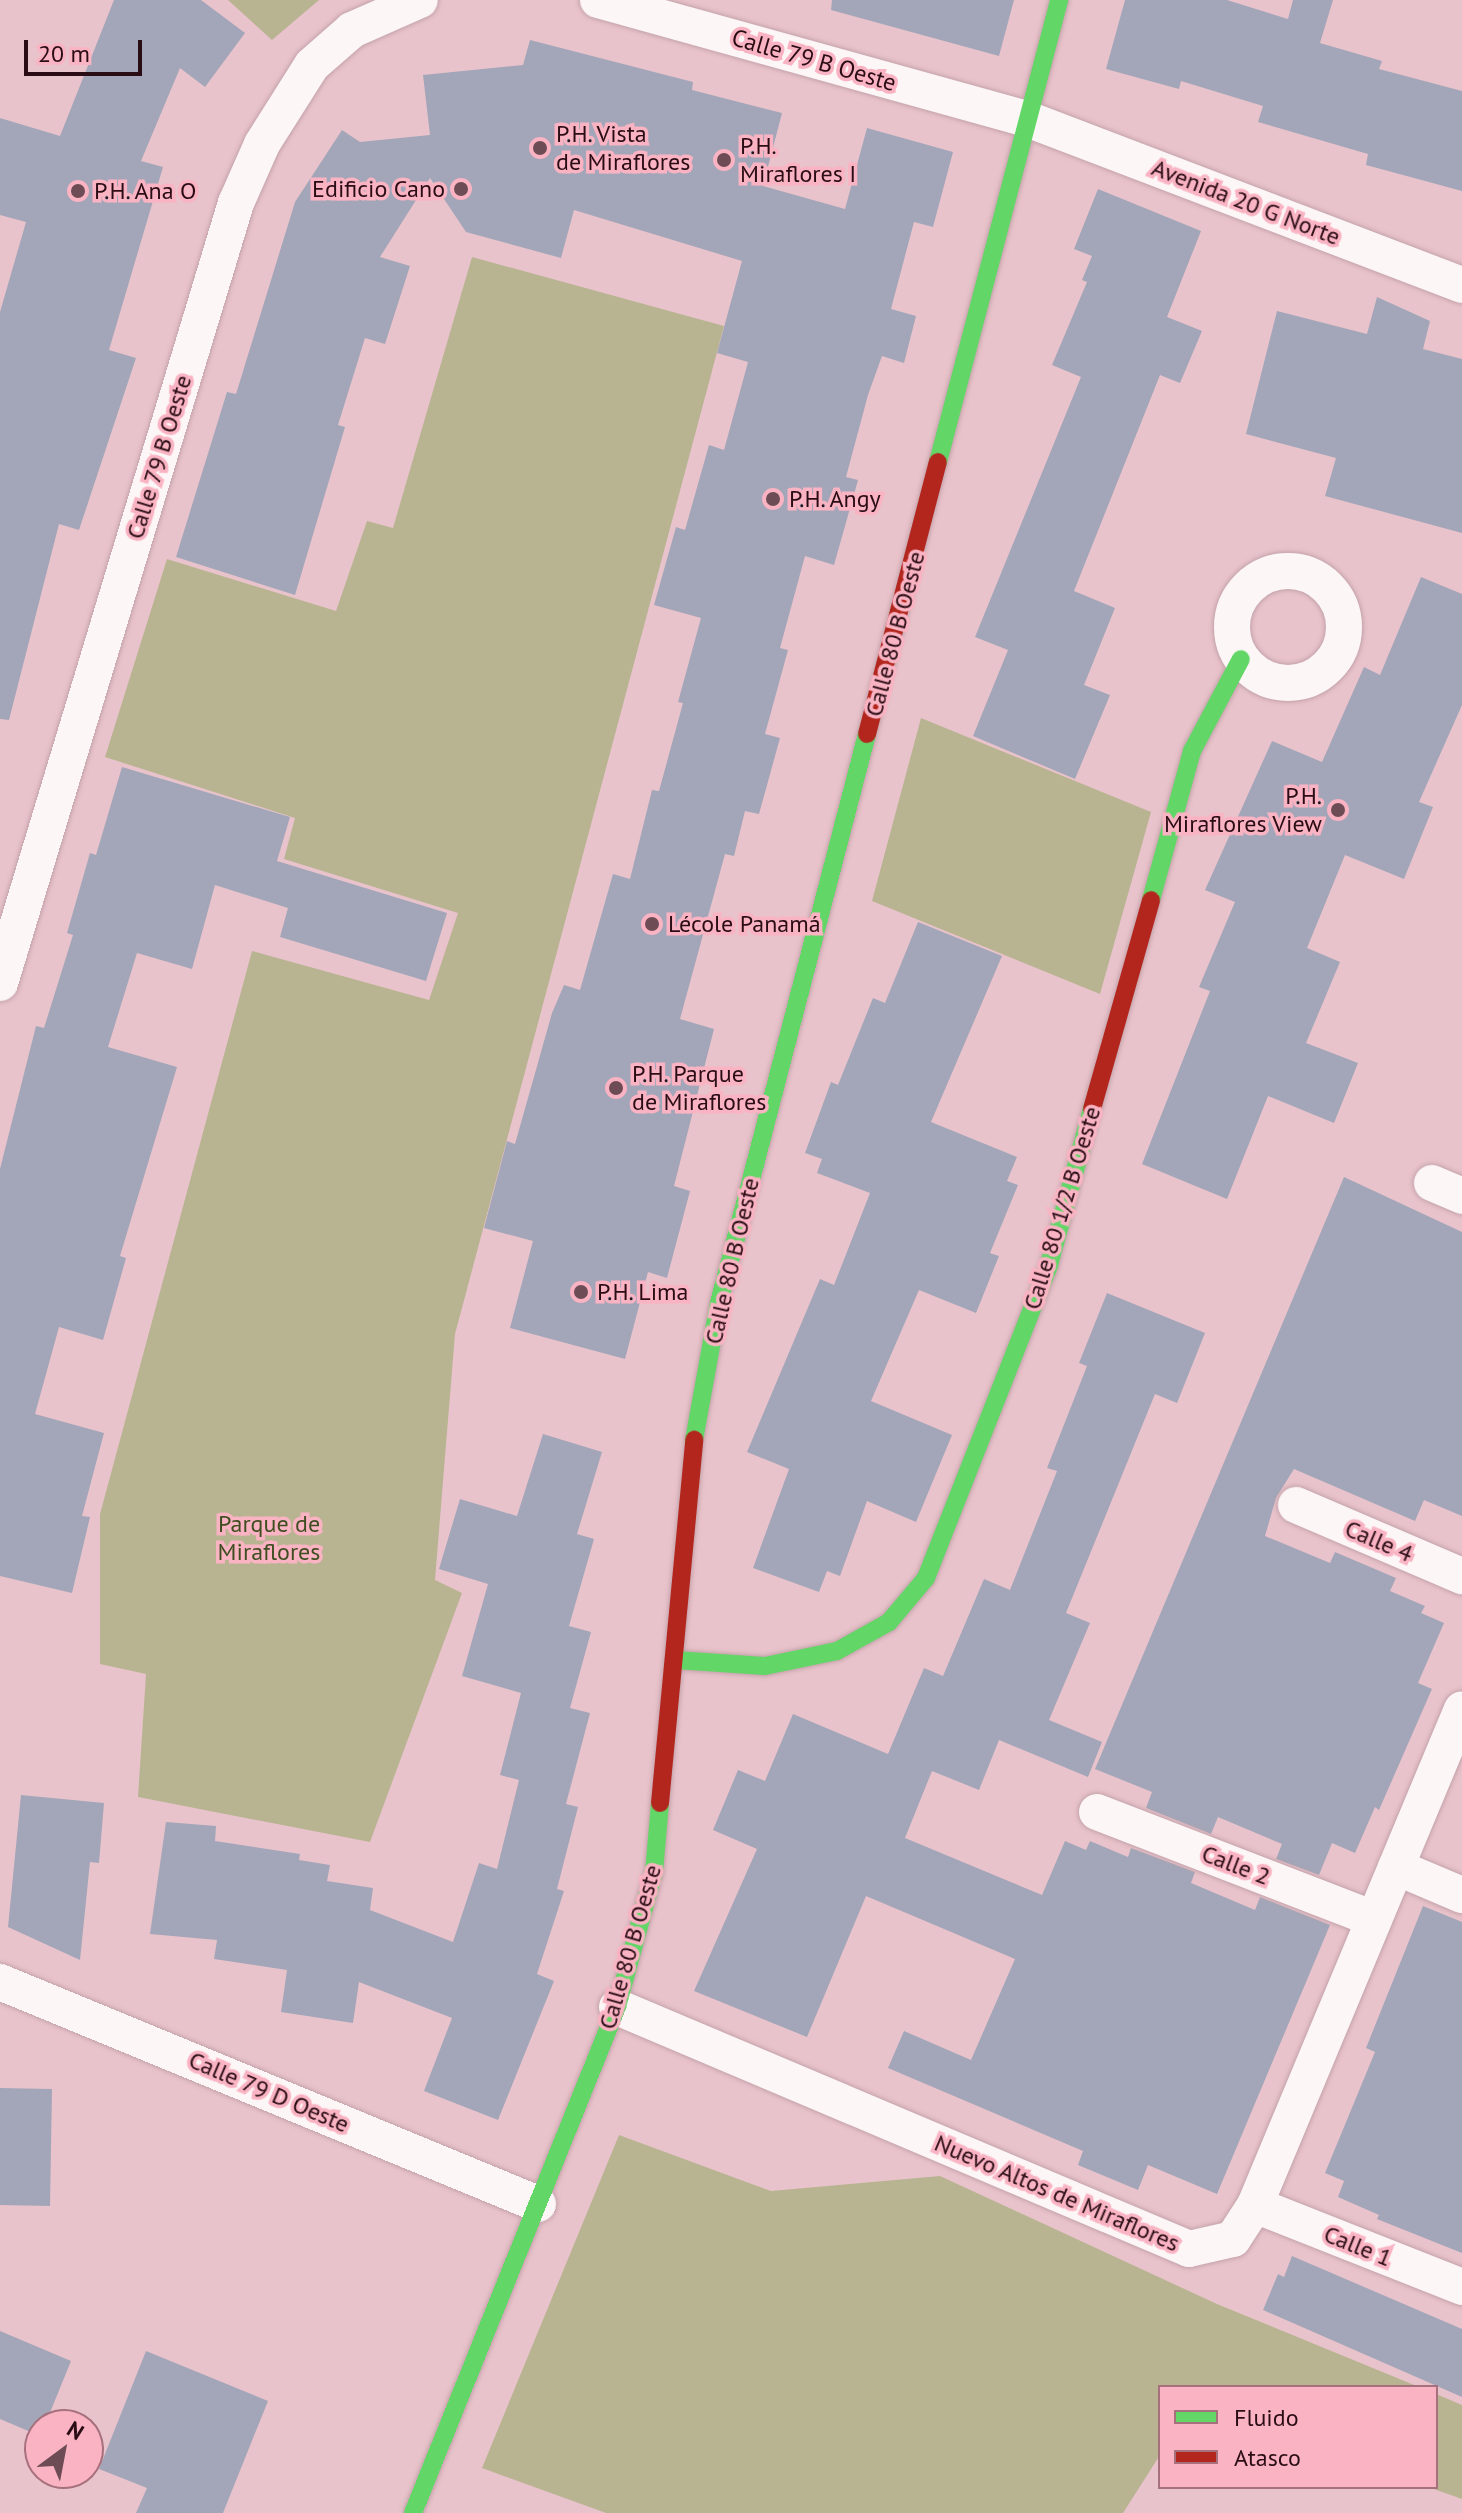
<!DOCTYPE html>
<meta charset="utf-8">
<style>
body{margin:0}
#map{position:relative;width:1462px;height:2513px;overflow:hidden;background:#e9c3cb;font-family:"PT Sans",sans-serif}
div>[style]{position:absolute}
.green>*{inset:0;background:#b8b492}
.building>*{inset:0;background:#a2a6b8}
.roads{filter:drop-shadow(0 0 2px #c4a3ab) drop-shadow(0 0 2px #c4a3ab)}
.street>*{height:36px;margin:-18px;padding:0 18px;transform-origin:18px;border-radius:18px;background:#fcf6f7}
.street>.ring{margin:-18px;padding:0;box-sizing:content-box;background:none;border:36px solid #fcf6f7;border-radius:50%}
.fast>*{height:18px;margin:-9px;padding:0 9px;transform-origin:9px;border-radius:9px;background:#63d668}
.jam>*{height:18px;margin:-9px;padding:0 9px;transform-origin:9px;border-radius:9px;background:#b3261e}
.dots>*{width:22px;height:22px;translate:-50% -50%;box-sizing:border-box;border:4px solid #f9b3c2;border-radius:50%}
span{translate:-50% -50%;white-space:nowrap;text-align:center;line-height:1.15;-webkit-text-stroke:7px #f9b3c2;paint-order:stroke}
.street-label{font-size:24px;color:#2a0c15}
.poi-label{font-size:24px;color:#2a0c15}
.left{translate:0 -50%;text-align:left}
.right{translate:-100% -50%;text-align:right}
.park-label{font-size:24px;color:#3f4e21}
.legend{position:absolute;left:1158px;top:2385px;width:280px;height:104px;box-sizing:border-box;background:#f9b3c2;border:2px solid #a6707d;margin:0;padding:10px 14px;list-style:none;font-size:24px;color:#2a0c15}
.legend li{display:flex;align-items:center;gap:16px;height:40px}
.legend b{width:40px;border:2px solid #a6707d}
.north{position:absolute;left:24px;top:2409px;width:80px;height:80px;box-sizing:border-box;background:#f9b3c2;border:2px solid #a6707d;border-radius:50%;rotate:32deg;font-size:22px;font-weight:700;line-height:32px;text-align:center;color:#2a0c15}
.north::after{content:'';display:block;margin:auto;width:28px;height:36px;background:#6d4c55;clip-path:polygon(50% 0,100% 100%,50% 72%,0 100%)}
.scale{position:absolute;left:24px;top:40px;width:118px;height:36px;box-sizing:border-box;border:4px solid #2a0c15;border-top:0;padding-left:10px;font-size:24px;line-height:28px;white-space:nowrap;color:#2a0c15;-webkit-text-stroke:6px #f9b3c2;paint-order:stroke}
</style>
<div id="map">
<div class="green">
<div style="clip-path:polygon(228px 0,319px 0,272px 40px)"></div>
<div style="clip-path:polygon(472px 257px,724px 326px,455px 1334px,435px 1580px,462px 1593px,370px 1842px,138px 1797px,146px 1674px,100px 1664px,100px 1514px,252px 951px,429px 1000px,458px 913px,284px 859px,295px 818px,105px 757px,167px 559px,336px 611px,367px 521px,393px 528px)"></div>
<div style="clip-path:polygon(921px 718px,1151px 812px,1100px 994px,872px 901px)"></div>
<div style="clip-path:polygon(619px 2135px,771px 2191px,940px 2176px,1217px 2304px,1419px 2387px,1160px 2387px,1160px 2455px,1123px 2513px,606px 2513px,482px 2468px)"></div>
<div style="clip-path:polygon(1436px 2394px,1462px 2405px,1462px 2499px,1428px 2487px,1436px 2487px)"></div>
</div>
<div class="building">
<div style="clip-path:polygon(114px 0,201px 0,245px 33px,205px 87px,180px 68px,141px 161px,163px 167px,109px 350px,136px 358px,79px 530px,59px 524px,9px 720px,0 719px,0 312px,26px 222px,0 215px,0 118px,60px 136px)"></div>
<div style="clip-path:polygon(832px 0,1014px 0,999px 56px,831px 10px)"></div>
<div style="clip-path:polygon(1125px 0,1227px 0,1288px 19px,1293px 0,1333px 0,1320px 43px,1382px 61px,1379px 69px,1462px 91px,1462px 191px,1366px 165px,1368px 154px,1258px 122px,1263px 106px,1181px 81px,1179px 89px,1106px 69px)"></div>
<div style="clip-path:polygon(530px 40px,693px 82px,692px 90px,782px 113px,763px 186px,845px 209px,867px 128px,953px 152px,933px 227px,914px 222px,891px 309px,916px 316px,904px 363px,882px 356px,868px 395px,846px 477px,858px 480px,834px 565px,805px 556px,780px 648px,788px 650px,765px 734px,780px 738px,759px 814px,745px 811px,734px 856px,725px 854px,680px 1019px,714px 1029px,674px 1186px,690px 1191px,667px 1278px,648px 1272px,625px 1359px,510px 1328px,533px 1241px,484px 1228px,507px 1141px,515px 1144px,552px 1013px,564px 985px,580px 990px,613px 874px,630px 879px,652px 790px,659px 791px,683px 703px,678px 702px,701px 618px,654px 605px,676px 527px,685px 530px,709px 445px,724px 450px,748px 362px,717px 353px,742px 261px,574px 210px,561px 258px,466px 232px,430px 178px,380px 257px,410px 266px,385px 344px,365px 338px,338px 425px,345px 427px,295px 595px,176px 557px,227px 392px,236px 394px,295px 202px,342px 130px,360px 142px,430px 135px,423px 75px,523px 65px)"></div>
<div style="clip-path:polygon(1098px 189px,1201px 231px,1167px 317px,1202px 331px,1180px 383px,1160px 375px,1074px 591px,1115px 608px,1084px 685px,1110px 695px,1075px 779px,973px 736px,1008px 650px,975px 637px,1081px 377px,1052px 365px,1087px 282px,1082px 280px,1092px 256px,1074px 249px)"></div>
<div style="clip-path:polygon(1377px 297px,1430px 321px,1423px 349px,1462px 359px,1462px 533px,1325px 496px,1336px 458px,1246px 434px,1277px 311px,1367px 334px)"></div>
<div style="clip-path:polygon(1421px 577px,1462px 594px,1462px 705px,1419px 802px,1433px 807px,1404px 879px,1345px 855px,1307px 948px,1340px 962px,1306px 1043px,1358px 1063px,1334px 1123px,1268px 1096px,1227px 1199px,1142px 1164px,1210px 991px,1199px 987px,1235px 902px,1205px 890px,1272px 741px,1322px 762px,1364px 667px,1380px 675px)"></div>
<div style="clip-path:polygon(122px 767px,290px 817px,277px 861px,447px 913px,426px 981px,280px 937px,288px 908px,215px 885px,192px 969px,137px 953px,108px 1047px,177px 1067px,120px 1256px,126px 1258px,103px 1340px,59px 1327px,35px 1414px,104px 1433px,82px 1516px,90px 1517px,72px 1593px,0 1576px,0 1169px,36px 1026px,44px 1028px,73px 935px,67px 933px,90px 853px,96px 855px)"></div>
<div style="clip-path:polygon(918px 922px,1002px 956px,931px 1122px,1017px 1157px,1007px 1181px,1018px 1185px,990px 1253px,999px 1256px,976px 1313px,919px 1290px,871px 1401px,952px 1435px,916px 1522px,867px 1501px,840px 1576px,827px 1571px,819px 1592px,753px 1568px,789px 1469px,747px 1452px,820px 1279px,834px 1285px,870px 1193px,817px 1173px,822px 1159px,805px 1153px,831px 1082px,838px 1085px,873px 998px,885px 1003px)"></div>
<div style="clip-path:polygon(1344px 1177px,1462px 1232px,1462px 1516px,1424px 1500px,1415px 1521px,1294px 1469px,1276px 1498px,1265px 1536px,1330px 1563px,1335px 1552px,1396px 1578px,1390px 1591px,1425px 1606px,1421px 1613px,1444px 1623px,1418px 1683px,1432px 1689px,1379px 1810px,1375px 1807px,1355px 1853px,1332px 1843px,1319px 1875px,1276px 1859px,1282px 1844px,1218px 1817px,1211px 1834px,1146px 1808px,1152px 1792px,1095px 1769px)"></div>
<div style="clip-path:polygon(1107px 1293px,1205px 1333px,1177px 1403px,1155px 1394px,1066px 1613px,1090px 1623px,1049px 1720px,1102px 1742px,1088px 1777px,999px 1740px,979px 1790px,932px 1771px,905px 1838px,1042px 1895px,1065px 1841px,1086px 1850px,1090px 1841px,1128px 1857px,1131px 1848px,1195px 1872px,1191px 1883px,1255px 1910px,1260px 1897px,1330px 1925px,1217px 2194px,1148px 2165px,1138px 2190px,1078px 2165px,1083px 2151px,888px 2068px,904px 2031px,971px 2060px,1015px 1959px,866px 1896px,807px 2037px,694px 1991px,757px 1849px,713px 1830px,738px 1770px,765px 1781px,793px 1714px,888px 1754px,924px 1668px,943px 1676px,984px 1579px,1010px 1590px,1057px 1471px,1047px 1468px,1087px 1366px,1079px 1363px)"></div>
<div style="clip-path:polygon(543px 1434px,602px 1452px,577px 1534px,594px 1539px,569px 1626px,591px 1632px,570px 1708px,590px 1713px,566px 1804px,578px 1807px,557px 1889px,564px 1891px,537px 1974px,554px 1981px,498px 2120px,424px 2091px,452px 2018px,359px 1982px,353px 2023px,281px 2012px,287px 1970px,214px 1959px,217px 1940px,150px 1934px,166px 1822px,216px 1826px,215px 1841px,300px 1854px,299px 1860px,330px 1865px,327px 1881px,373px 1888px,370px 1910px,453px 1942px,479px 1863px,497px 1869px,519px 1780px,500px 1775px,521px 1693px,462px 1676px,488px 1584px,439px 1569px,460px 1499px,517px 1516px)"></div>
<div style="clip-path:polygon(21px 1795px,104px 1803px,99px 1863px,90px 1862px,80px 1960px,8px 1927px)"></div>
<div style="clip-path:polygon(1423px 1906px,1462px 1922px,1462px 2253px,1377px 2219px,1379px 2215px,1338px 2197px,1344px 2181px,1325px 2173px,1375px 2052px,1366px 2048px)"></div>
<div style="clip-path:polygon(0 2088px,52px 2089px,50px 2206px,0 2205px)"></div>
<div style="clip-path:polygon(1292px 2256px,1462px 2329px,1462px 2397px,1263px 2310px,1278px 2274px,1284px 2277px)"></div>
<div style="clip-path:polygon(0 2331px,71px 2361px,45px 2425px,40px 2425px,40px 2436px,0 2419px)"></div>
<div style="clip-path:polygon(146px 2351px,268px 2401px,223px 2513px,136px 2513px,147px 2488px,99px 2469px)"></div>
</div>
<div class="roads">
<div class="street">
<div style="left:598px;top:0;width:448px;rotate:15.5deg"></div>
<div style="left:1030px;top:120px;width:462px;rotate:20.9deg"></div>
<div class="ring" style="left:1232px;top:571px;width:76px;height:76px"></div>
<div style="left:0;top:983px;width:815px;rotate:-73.17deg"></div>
<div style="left:236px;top:203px;width:64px;rotate:-66.2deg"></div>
<div style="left:262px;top:144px;width:93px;rotate:-57.7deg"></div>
<div style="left:312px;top:65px;width:53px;rotate:-41.2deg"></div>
<div style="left:352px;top:30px;width:74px;rotate:-23.8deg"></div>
<div style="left:1432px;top:1183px;width:33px;rotate:23deg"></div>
<div style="left:1296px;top:1505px;width:181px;rotate:23.2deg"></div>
<div style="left:1097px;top:1812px;width:297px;rotate:21.1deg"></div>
<div style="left:1396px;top:1867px;width:72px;rotate:23deg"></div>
<div style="left:0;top:1982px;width:582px;rotate:22.42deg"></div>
<div style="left:617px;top:2007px;width:621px;rotate:22.93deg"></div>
<div style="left:1189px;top:2249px;width:45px;rotate:-12.8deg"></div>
<div style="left:1233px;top:2239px;width:40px;rotate:-57.1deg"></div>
<div style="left:1255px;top:2205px;width:537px;rotate:-67.35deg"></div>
<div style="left:1255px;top:2205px;width:223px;rotate:21.6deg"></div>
</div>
<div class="fast">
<div style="left:938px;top:462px;width:478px;rotate:-75.3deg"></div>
<div style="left:1151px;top:900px;width:155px;rotate:-74.6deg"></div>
<div style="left:1192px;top:751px;width:104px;rotate:-62deg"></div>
<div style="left:694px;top:1440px;width:139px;rotate:-79.7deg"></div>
<div style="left:719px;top:1303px;width:588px;rotate:-75.42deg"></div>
<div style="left:675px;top:1660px;width:90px;rotate:3.8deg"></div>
<div style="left:765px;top:1666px;width:74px;rotate:-11.8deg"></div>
<div style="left:837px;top:1651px;width:60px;rotate:-29.1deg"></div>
<div style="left:889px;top:1622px;width:57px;rotate:-49.9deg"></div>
<div style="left:926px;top:1578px;width:336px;rotate:-68.5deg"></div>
<div style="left:1049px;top:1265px;width:162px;rotate:-74.6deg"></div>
<div style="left:413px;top:2513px;width:546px;rotate:-68.04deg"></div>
<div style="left:617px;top:2007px;width:140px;rotate:-74.7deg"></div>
<div style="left:654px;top:1872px;width:69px;rotate:-85deg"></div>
</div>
<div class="jam">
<div style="left:867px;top:734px;width:281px;rotate:-75.4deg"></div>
<div style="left:1092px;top:1109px;width:217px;rotate:-74.2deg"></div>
<div style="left:660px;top:1803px;width:365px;rotate:-84.6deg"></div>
</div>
</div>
<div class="dots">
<div style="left:540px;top:148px;background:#6d4c55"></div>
<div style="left:724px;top:160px;background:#6d4c55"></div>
<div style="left:461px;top:189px;background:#6d4c55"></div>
<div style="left:78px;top:191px;background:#6d4c55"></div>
<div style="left:773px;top:499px;background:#6d4c55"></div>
<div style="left:1338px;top:810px;background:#6d4c55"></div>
<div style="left:652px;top:924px;background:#6d4c55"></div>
<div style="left:616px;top:1088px;background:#6d4c55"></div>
<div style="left:581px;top:1292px;background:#6d4c55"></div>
</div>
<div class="street-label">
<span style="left:814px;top:60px;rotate:16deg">Calle 79 B Oeste</span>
<span style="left:1246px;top:202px;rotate:21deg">Avenida 20 G Norte</span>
<span style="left:159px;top:457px;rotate:-73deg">Calle 79 B Oeste</span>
<span style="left:895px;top:634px;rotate:-75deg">Calle 80 B Oeste</span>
<span style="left:1062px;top:1208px;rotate:-73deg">Calle 80 1/2 B Oeste</span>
<span style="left:732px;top:1261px;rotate:-77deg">Calle 80 B Oeste</span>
<span style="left:1379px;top:1541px;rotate:23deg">Calle 4</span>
<span style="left:1236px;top:1865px;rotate:21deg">Calle 2</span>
<span style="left:630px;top:1947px;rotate:-74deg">Calle 80 B Oeste</span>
<span style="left:269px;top:2092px;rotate:23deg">Calle 79 D Oeste</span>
<span style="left:1057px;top:2193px;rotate:23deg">Nuevo Altos de Miraflores</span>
<span style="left:1358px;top:2246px;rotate:22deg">Calle 1</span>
</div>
<div class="poi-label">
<span class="left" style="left:556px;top:148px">P.H. Vista<br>de Miraflores</span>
<span class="left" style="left:740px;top:160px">P.H.<br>Miraflores I</span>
<span class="right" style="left:445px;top:189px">Edificio Cano</span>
<span class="left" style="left:94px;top:191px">P.H. Ana O</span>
<span class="left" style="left:789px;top:499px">P.H. Angy</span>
<span class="right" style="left:1322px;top:810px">P.H.<br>Miraflores View</span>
<span class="left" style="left:668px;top:924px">Lécole Panamá</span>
<span class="left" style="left:632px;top:1088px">P.H. Parque<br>de Miraflores</span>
<span class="left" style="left:597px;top:1292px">P.H. Lima</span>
</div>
<div class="park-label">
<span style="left:269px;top:1538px">Parque de<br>Miraflores</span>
</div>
<ul class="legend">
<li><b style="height:10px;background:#63d668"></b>Fluido</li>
<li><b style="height:10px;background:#b3261e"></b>Atasco</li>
</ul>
<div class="north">N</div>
<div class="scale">20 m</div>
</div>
